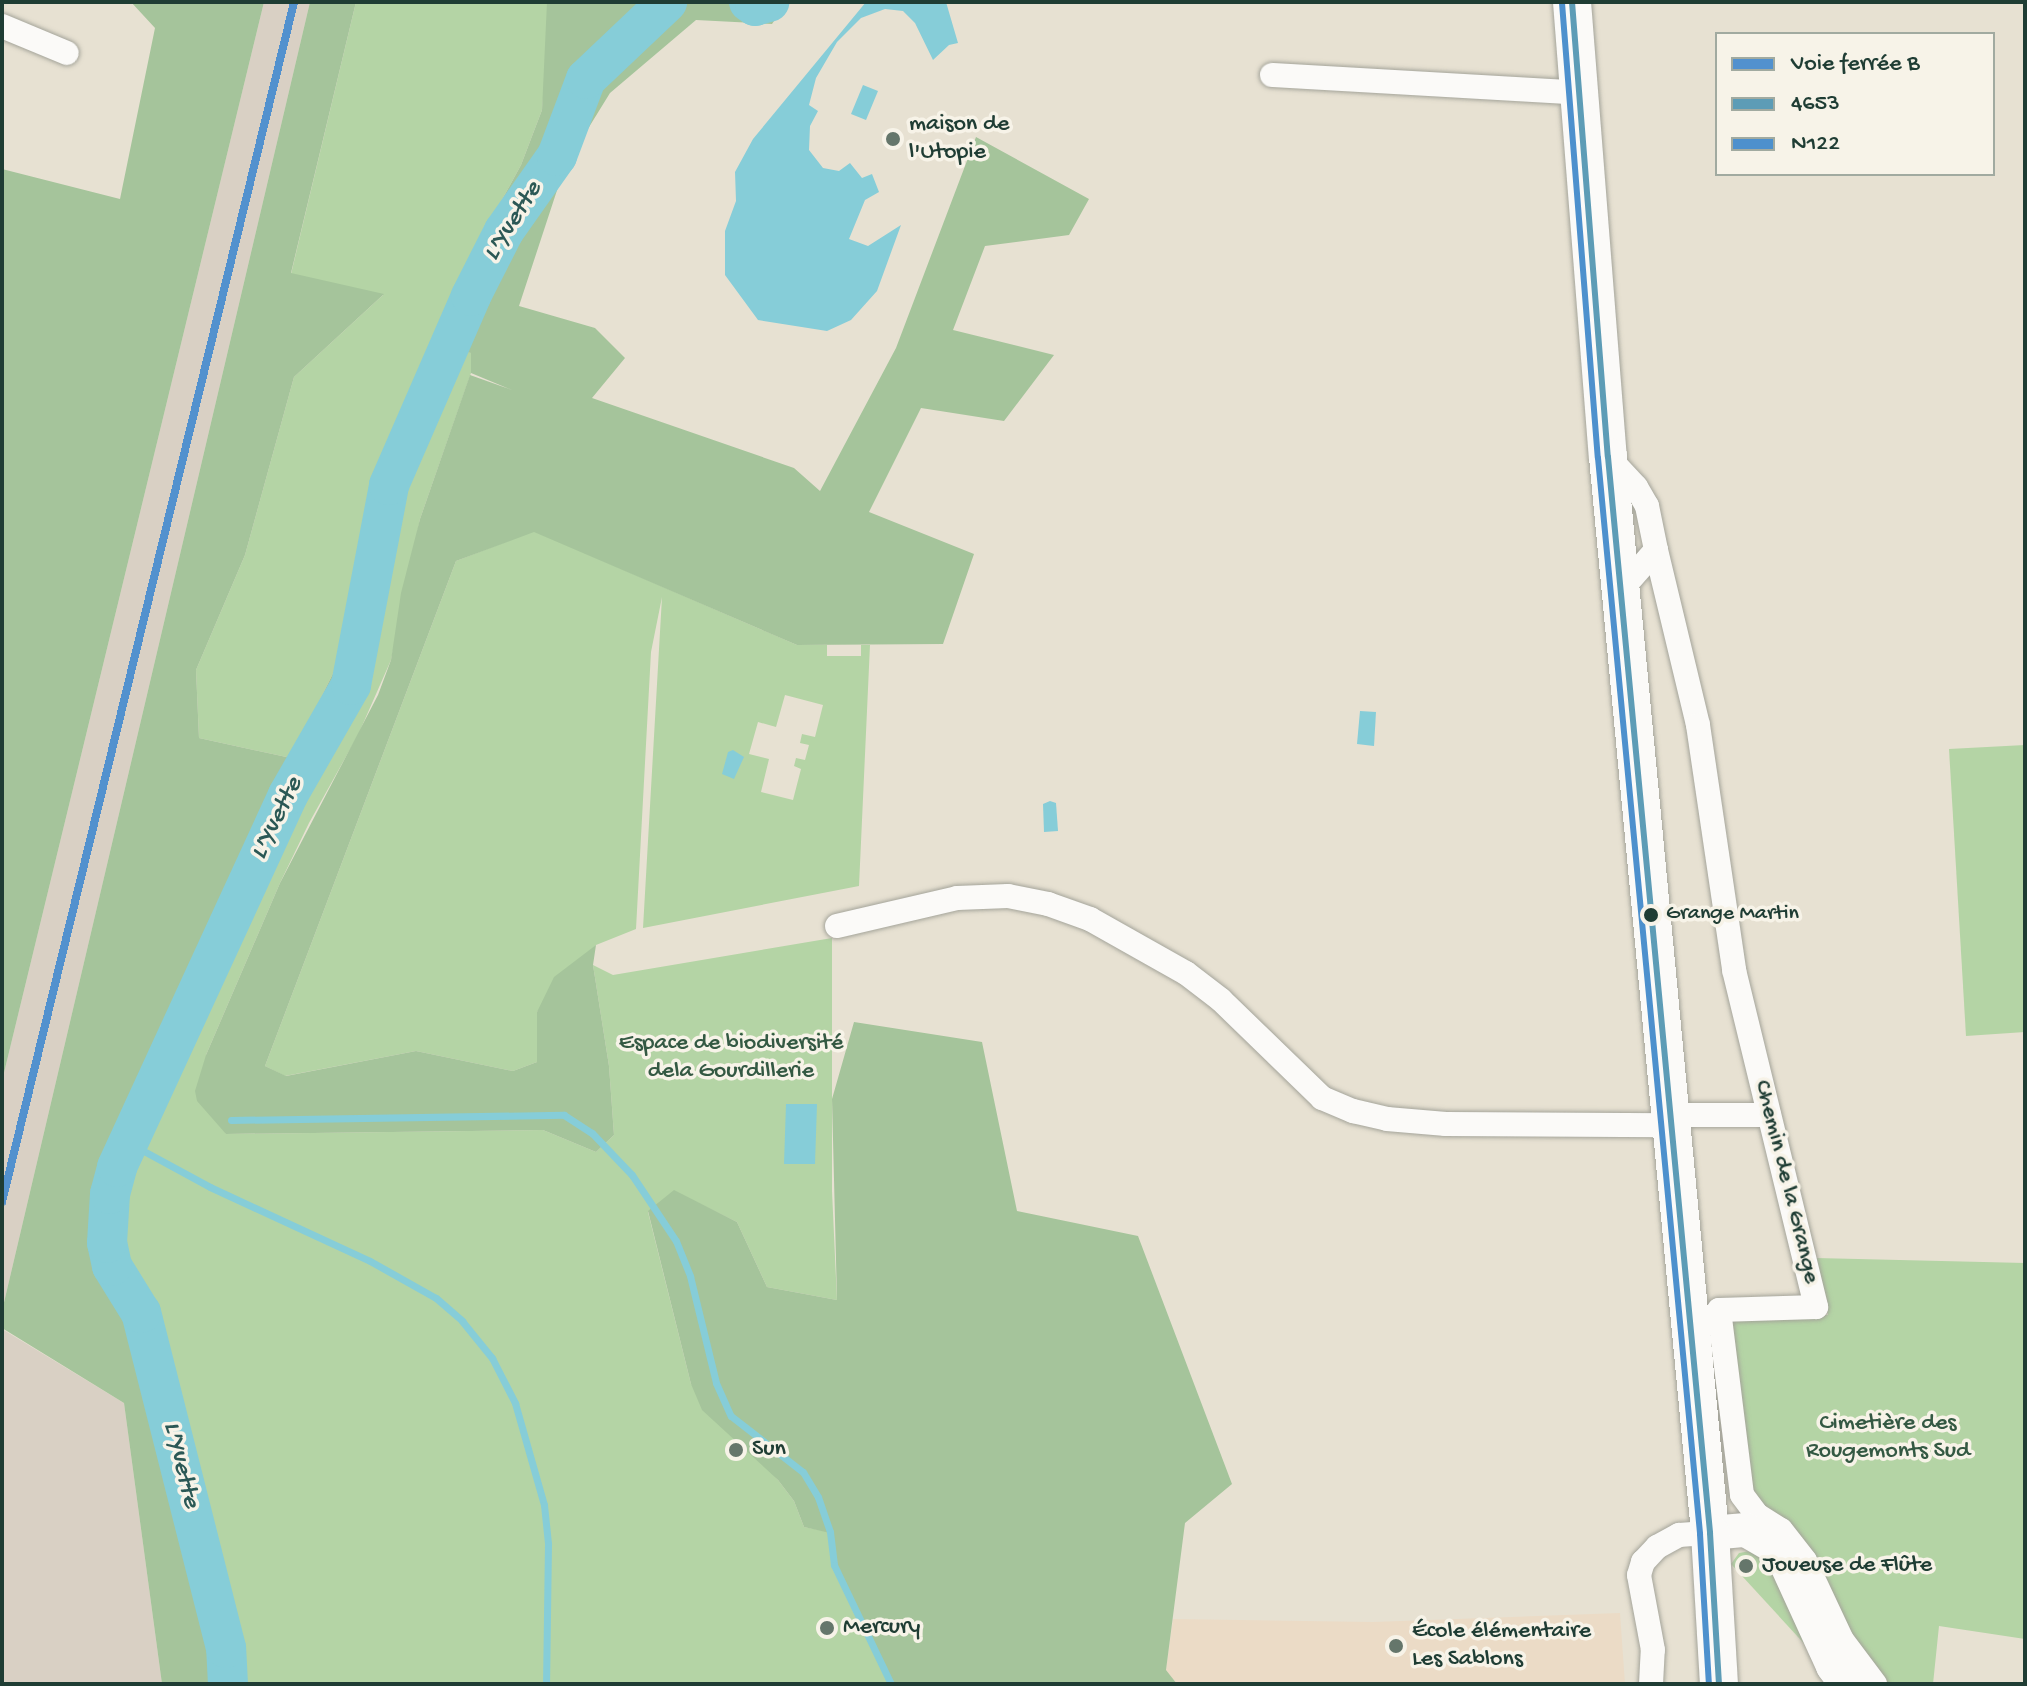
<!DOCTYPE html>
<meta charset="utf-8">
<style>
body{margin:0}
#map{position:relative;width:2027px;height:1686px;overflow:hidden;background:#e7e1d2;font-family:"Gochi Hand",sans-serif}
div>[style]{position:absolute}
.built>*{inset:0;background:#ebdbc6}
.industrial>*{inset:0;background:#d9d0c4}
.green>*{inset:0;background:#b4d4a5}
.forest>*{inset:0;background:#a5c49b}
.water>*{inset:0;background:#86cdd8}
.stream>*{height:7px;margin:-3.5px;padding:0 3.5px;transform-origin:3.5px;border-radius:3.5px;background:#86cdd8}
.river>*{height:40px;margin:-20px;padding:0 20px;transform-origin:20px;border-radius:20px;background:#86cdd8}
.roads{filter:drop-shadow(0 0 2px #a4a49a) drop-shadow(0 0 2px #a4a49a)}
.street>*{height:24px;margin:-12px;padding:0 12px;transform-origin:12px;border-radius:12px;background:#fbfaf8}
.secondary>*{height:34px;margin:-17px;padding:0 17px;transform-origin:17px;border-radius:17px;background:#fbfaf8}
.primary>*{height:38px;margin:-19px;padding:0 19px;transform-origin:19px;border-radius:19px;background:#fbfaf8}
.bus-1>*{height:6px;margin:-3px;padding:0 3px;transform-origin:3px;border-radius:3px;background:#5d9cb6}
.bus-2>*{height:6px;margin:-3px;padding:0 3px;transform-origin:3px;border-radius:3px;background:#4d90cd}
.rail-1>*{height:8px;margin:-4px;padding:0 4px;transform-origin:4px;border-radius:4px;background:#5291ce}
.dots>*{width:22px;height:22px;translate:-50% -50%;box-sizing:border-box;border:4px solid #f7f3e8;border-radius:50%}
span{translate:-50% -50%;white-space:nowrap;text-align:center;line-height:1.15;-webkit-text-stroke:7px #f7f3e8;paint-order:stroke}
.bus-label{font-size:22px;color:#1f3d34}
.left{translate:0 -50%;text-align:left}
.poi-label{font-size:24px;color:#1f3d34}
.park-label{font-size:24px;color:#345943}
.street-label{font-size:24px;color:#1f3d34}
.water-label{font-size:26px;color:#2b5855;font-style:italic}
.frame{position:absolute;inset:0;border:4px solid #1f3d34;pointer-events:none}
.legend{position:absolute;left:1715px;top:32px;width:280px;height:144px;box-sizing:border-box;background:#f7f3e8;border:2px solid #a1aaa0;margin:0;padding:10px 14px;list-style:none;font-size:24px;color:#1f3d34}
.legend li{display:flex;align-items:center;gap:16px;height:40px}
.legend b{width:40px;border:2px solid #a1aaa0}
</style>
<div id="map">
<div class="built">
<div style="clip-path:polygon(1620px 1613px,1625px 1684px,1177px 1684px,1166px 1670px,1173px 1619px,1373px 1622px)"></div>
</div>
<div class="industrial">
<div style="clip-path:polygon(264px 2px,310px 2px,2px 1311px,2px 1081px)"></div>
<div style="clip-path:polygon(2px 1329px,124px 1403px,162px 1684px,2px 1684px)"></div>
</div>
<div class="green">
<div style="clip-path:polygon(356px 2px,547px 2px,547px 54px,542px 110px,521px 165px,470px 258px,439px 350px,383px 476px,342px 655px,291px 758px,199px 738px,196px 670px,245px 555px,294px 377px,383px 295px,291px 274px)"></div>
<div style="clip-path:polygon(449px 348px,472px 353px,471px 373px,420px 519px,391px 660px,358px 735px,309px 823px,280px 883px,206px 1055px,226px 1134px,543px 1130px,596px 1152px,614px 1135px,609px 1066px,593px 965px,613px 975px,832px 938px,832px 1191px,837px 1300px,767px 1287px,737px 1222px,674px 1191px,648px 1212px,691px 1384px,778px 1480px,794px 1501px,804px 1527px,830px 1532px,834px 1565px,891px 1684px,228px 1684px,226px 1648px,141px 1314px,112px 1266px,107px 1243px,110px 1194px,117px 1167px,288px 795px,351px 685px,389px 485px)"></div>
<div style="clip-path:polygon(evenodd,534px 531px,797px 645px,827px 645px,827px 656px,861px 656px,861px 645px,870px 645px,859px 886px,643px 928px,662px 597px,651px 652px,636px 929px,596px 945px,537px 1012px,537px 1062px,513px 1071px,416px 1051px,285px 1076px,265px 1066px,456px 561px,534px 531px,785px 695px,823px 705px,815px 737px,802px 734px,800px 743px,809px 745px,805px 760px,796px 758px,794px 766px,801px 769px,793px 800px,761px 792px,769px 759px,749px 754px,758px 722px,776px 727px,785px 695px)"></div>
<div style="clip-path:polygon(2025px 745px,2025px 1032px,1966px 1036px,1949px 749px)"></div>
<div style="clip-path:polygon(1816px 1258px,2025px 1263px,2025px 1639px,1939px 1626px,1933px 1684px,1880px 1684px,1754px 1499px,1725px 1318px,1828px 1315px)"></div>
<div style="clip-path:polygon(1750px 1551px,1769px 1559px,1810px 1650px,1731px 1564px,1739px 1553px)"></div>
</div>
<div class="forest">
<div style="clip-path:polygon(131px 2px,264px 2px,2px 1081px,2px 169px,120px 199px,155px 28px)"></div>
<div style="clip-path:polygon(310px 2px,356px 2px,291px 273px,384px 294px,294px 377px,245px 555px,196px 670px,199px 738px,291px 758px,342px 655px,383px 476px,439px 350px,470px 258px,521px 165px,542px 110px,547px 2px,787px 2px,772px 24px,696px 20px,610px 93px,565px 166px,519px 306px,595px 328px,625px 358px,592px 398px,794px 468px,820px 491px,896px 348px,976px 137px,1089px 199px,1069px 235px,985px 246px,953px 330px,1054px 355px,1004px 421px,921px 408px,869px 512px,974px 554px,943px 644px,797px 645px,534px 532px,456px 561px,265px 1066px,286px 1076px,416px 1051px,513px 1071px,537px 1062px,537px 1012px,554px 977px,596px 945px,593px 965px,609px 1066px,614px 1135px,596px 1152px,543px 1130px,226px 1134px,197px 1101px,195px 1091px,206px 1055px,280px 883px,378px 695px,391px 660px,401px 593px,420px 519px,470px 375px,512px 390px,471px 373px,471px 353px,449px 348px,389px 485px,351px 685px,288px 795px,117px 1167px,110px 1194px,107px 1243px,112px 1266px,141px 1313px,226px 1648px,228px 1684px,162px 1684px,124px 1403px,2px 1328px,2px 1311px)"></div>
<div style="clip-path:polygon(854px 1022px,982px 1042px,1017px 1211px,1138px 1236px,1232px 1484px,1185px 1523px,1166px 1670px,1177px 1684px,891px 1684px,834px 1565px,830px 1533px,804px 1527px,794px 1501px,778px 1480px,702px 1410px,691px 1384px,648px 1211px,674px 1190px,737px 1222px,767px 1287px,837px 1300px,832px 1099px)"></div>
</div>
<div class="water">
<div style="clip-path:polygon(866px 2px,946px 2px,958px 43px,949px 45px,933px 60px,915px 23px,903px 11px,885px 9px,861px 18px,837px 42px,816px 78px,809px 105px,818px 111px,810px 126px,809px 150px,823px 168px,839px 171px,850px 163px,862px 178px,872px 174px,879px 192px,865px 200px,849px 239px,868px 246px,901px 225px,877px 291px,851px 320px,827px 331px,758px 320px,725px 275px,725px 231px,736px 201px,735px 172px,753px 139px)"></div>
<div style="clip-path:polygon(863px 85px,878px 91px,866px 120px,851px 114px)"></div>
<div style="clip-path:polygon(1360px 711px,1376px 712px,1374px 746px,1357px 744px)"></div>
<div style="clip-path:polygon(733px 750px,744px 757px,734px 779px,722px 774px,728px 752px)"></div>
<div style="clip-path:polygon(1050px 801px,1056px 803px,1058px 831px,1044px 832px,1043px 804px)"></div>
<div style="clip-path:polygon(786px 1104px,817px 1104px,815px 1164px,784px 1164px)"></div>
</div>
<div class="stream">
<div style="left:231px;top:1120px;width:333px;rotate:-0.9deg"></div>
<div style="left:564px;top:1115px;width:33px;rotate:33deg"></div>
<div style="left:592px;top:1133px;width:58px;rotate:46.4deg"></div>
<div style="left:632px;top:1175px;width:79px;rotate:56.3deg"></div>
<div style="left:676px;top:1241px;width:38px;rotate:68deg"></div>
<div style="left:690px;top:1276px;width:110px;rotate:76.3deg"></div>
<div style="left:716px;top:1383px;width:36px;rotate:66deg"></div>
<div style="left:731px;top:1416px;width:91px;rotate:37.9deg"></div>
<div style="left:803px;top:1472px;width:29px;rotate:59deg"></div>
<div style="left:818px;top:1497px;width:37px;rotate:71deg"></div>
<div style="left:830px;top:1532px;width:33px;rotate:83deg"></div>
<div style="left:834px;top:1565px;width:132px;rotate:64.4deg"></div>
<div style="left:129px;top:1143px;width:92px;rotate:28.5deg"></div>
<div style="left:210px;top:1187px;width:176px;rotate:24.8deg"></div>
<div style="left:370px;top:1261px;width:76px;rotate:29.3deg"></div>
<div style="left:436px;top:1298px;width:35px;rotate:41deg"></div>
<div style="left:462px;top:1321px;width:48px;rotate:51deg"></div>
<div style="left:492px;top:1358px;width:51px;rotate:62.9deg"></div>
<div style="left:515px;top:1403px;width:106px;rotate:74.1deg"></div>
<div style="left:544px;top:1505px;width:39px;rotate:84deg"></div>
<div style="left:548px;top:1544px;width:140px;rotate:90.8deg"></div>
</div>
<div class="river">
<div style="left:749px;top:2px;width:7px;rotate:34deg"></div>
<div style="left:755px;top:6px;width:15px;rotate:-16deg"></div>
<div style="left:228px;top:1684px;width:36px;rotate:-93deg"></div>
<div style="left:226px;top:1648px;width:346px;rotate:-104.2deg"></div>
<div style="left:141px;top:1313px;width:55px;rotate:-121.7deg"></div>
<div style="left:112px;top:1266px;width:24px;rotate:-102deg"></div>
<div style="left:107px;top:1243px;width:49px;rotate:-86.5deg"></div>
<div style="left:110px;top:1194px;width:28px;rotate:-75deg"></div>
<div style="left:117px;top:1167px;width:409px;rotate:-65.3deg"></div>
<div style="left:288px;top:795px;width:127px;rotate:-60.2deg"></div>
<div style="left:351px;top:685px;width:204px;rotate:-79.2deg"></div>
<div style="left:389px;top:485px;width:206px;rotate:-66.5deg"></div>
<div style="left:471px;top:296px;width:73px;rotate:-63.1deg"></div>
<div style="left:504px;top:231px;width:92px;rotate:-54.8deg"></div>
<div style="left:557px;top:156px;width:82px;rotate:-69.4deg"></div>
<div style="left:586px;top:79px;width:112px;rotate:-43.5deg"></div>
</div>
<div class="roads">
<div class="street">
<div style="left:2px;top:26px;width:70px;rotate:22.6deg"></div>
<div style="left:1272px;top:75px;width:310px;rotate:3.3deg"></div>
<div style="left:1608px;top:457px;width:41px;rotate:47deg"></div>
<div style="left:1636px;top:487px;width:22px;rotate:60deg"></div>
<div style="left:1647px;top:506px;width:45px;rotate:78.4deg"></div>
<div style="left:1656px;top:550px;width:55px;rotate:131.3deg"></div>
<div style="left:1656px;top:550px;width:180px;rotate:76.5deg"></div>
<div style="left:1698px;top:725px;width:248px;rotate:81.6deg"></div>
<div style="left:1734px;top:970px;width:347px;rotate:76.3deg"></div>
<div style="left:1816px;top:1307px;width:97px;rotate:178.2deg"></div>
<div style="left:1719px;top:1310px;width:186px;rotate:82.9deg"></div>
<div style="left:1742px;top:1495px;width:25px;rotate:53deg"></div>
<div style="left:1757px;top:1515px;width:28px;rotate:32deg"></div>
<div style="left:1781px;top:1530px;width:39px;rotate:52deg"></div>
<div style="left:1805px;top:1561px;width:87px;rotate:64.9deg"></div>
<div style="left:1842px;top:1640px;width:55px;rotate:53.1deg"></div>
<div style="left:837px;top:926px;width:123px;rotate:-13.1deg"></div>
<div style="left:957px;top:898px;width:51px;rotate:-2.2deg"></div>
<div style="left:1008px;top:896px;width:41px;rotate:11.3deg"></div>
<div style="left:1048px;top:904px;width:45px;rotate:19.7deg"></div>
<div style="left:1090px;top:919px;width:110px;rotate:29.4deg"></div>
<div style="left:1186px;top:973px;width:44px;rotate:37.6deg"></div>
<div style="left:1221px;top:1000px;width:141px;rotate:44.1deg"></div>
<div style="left:1322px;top:1098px;width:34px;rotate:23deg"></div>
<div style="left:1353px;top:1111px;width:35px;rotate:13deg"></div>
<div style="left:1387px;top:1119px;width:59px;rotate:4.8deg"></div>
<div style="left:1446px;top:1124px;width:223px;rotate:0.3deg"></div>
<div style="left:1668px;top:1115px;width:101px"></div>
<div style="left:1651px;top:1684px;width:34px;rotate:-87deg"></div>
<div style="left:1653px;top:1650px;width:76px;rotate:-100.6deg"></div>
<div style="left:1639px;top:1575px;width:14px;rotate:-73deg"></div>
<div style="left:1643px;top:1562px;width:21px;rotate:-47deg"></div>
<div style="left:1657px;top:1547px;width:25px;rotate:-29deg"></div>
<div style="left:1679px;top:1535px;width:31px;rotate:-4deg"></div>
</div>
<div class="secondary">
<div style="left:1710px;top:1533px;width:36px;rotate:-5deg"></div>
<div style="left:1746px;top:1530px;width:39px;rotate:30deg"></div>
<div style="left:1780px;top:1550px;width:128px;rotate:65.4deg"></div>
<div style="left:1833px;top:1666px;width:22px;rotate:54deg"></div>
</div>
<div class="primary">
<div style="left:1572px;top:2px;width:456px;rotate:85.5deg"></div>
<div style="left:1608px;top:457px;width:1081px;rotate:84.58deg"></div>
<div style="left:1710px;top:1533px;width:151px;rotate:86.6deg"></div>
</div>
</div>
<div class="bus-1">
<div style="left:1572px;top:2px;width:456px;rotate:85.5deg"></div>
<div style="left:1608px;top:457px;width:1081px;rotate:84.58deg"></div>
<div style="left:1710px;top:1533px;width:151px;rotate:86.6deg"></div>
</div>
<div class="bus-2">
<div style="left:1562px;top:3px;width:456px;rotate:85.5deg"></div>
<div style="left:1598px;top:458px;width:1081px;rotate:84.58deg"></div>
<div style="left:1700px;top:1534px;width:150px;rotate:86.6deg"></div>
</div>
<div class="rail-1">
<div style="left:2px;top:1202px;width:1235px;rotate:-76.32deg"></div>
</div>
<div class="dots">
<div style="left:893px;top:139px;background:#65766b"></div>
<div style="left:1651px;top:915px;background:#1f3d34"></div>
<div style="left:736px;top:1450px;background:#65766b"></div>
<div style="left:1746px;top:1566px;background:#65766b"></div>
<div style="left:827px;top:1628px;background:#65766b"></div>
<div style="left:1396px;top:1646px;background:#65766b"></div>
</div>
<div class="bus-label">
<span class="left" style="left:1666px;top:915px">Grange Martin</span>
</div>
<div class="poi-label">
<span class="left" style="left:909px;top:139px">maison de<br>l'Utopie</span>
<span class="left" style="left:752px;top:1450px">Sun</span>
<span class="left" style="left:1762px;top:1566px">Joueuse de Flûte</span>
<span class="left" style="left:843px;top:1628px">Mercury</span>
<span class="left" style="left:1412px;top:1646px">École élémentaire<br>Les Sablons</span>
</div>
<div class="park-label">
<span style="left:731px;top:1058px">Espace de biodiversité<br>dela Gourdillerie</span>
<span style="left:1888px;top:1438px">Cimetière des<br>Rougemonts Sud</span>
</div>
<div class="street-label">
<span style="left:1786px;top:1182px;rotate:76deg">Chemin de la Grange</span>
</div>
<div class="water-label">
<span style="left:514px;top:222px;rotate:-58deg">L'Yvette</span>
<span style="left:278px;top:819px;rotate:-64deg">L'Yvette</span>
<span style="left:180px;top:1465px;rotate:76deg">L'Yvette</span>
</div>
<div class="frame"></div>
<ul class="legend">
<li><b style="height:10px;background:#5291ce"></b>Voie ferrée B</li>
<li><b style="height:10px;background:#5d9cb6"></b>4653</li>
<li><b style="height:10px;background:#4d90cd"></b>N122</li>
</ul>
</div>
